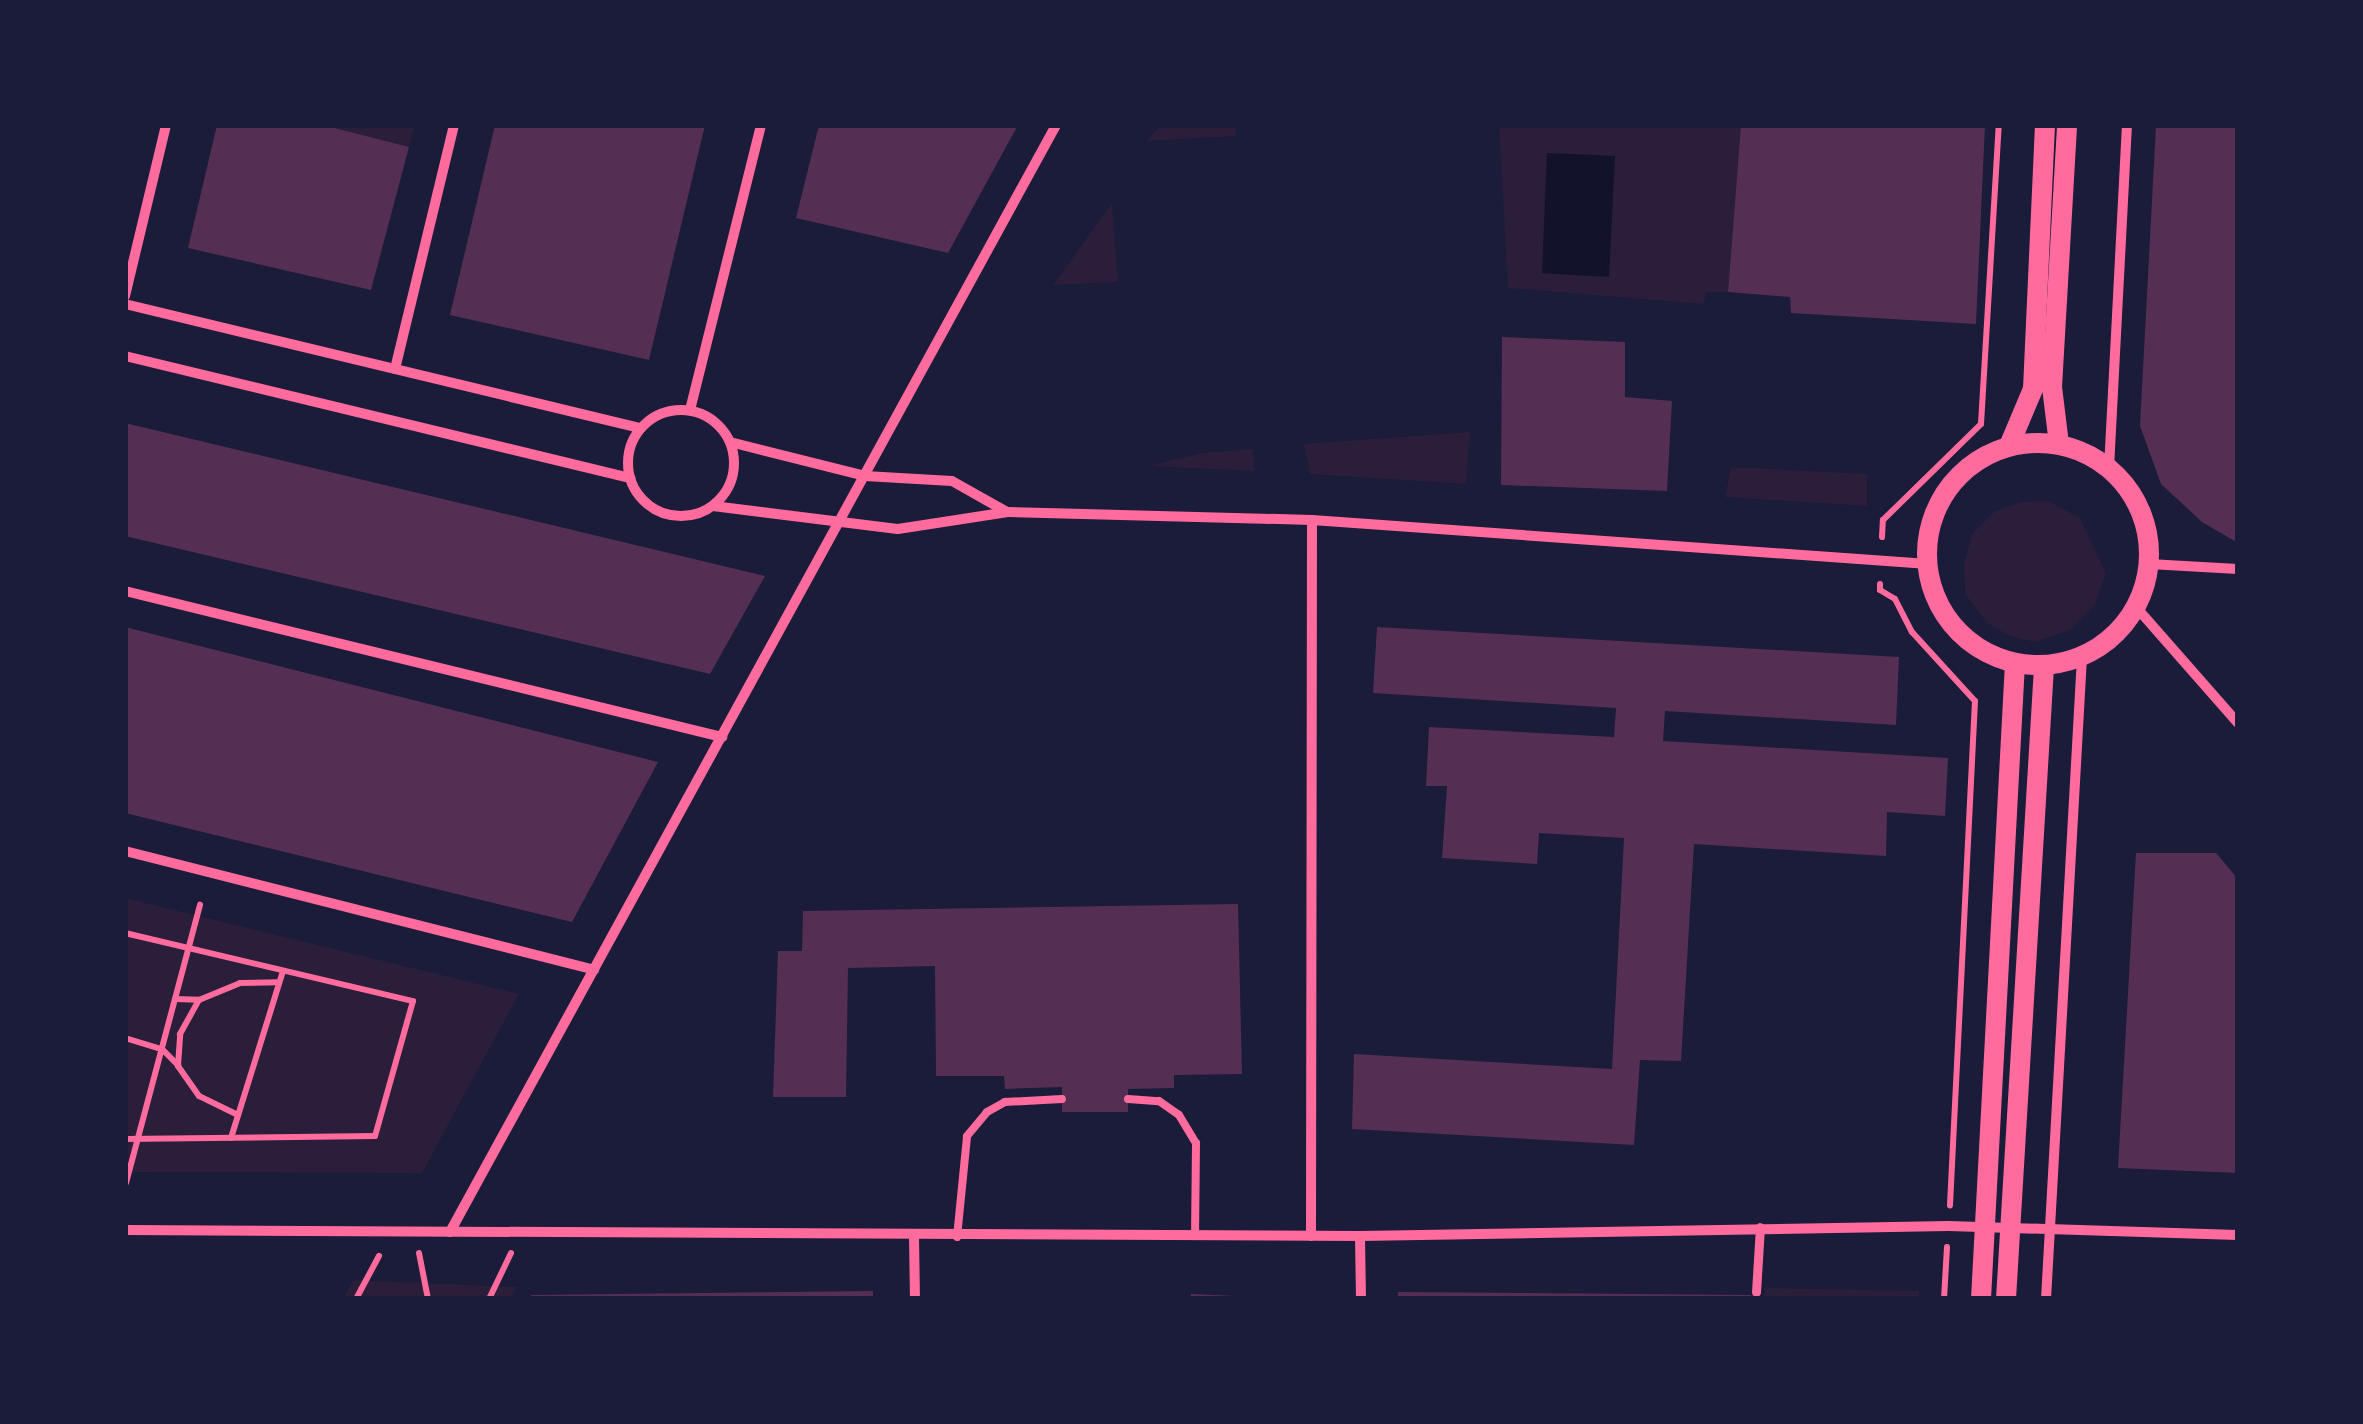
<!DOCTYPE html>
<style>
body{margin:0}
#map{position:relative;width:2363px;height:1424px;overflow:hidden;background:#1b1b3a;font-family:"Fira Sans",sans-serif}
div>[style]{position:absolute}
.green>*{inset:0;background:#2a1e3b}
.water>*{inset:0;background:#12122b}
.building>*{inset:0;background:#542f53}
.path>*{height:6px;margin:-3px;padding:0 3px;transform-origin:3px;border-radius:3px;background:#ff6b9d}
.service>*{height:8px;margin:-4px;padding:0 4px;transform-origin:4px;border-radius:4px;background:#ff6b9d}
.pedestrian>*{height:9px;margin:-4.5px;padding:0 4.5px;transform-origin:4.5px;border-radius:4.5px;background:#ff6b9d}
.minor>*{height:10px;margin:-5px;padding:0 5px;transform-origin:5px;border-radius:5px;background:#ff6b9d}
.minor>.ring{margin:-5px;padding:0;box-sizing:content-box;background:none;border:10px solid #ff6b9d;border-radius:50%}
.secondary>*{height:20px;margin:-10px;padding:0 10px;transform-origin:10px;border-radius:10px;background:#ff6b9d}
.secondary>.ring{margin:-10px;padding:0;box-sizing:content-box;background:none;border:20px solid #ff6b9d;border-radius:50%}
span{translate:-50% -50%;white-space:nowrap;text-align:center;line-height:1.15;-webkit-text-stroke:8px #1b1b3a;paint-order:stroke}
.frame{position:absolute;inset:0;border:128px solid #1b1b3a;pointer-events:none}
</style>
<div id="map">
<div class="green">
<div style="clip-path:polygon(323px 125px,415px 125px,409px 147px)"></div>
<div style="clip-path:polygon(1162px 125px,1235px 125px,1236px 136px,1146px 141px)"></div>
<div style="clip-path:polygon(1499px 125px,1741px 125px,1728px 292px,1706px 292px,1704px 304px,1508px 288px)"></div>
<div style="clip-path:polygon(1112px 203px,1118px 282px,1053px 285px)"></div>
<div style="clip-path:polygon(1470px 432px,1466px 484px,1310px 474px,1304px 444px)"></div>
<div style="clip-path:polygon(1253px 449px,1254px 471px,1147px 466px,1202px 453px)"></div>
<div style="clip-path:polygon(1731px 467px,1867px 474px,1867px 506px,1725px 497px)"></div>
<div style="clip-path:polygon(2048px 501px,2080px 518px,2106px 573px,2095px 605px,2070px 630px,2035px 642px,2010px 636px,1987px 623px,1965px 594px,1964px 563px,1972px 534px,1994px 512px,2020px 502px)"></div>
<div style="clip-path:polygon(125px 898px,519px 994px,422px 1173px,125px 1172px)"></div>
<div style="clip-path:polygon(353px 1280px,517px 1287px,510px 1299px,343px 1299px)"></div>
<div style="clip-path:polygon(1764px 1288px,1919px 1291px,1919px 1299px,1765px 1299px)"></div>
</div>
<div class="water">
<div style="clip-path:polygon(1547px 153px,1615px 156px,1609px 277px,1542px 273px)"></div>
</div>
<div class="building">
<div style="clip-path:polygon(217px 125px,323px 125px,409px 147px,371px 290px,188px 248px)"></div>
<div style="clip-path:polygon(495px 125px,705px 125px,649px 360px,450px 315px)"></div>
<div style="clip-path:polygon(819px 125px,1018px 125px,948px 253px,796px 218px)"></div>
<div style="clip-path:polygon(1741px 125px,1985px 125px,1976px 324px,1791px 313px,1790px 297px,1728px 292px)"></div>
<div style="clip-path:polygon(2156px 125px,2238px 125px,2238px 543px,2202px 522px,2161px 484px,2140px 426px)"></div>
<div style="clip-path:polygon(1502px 337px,1625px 342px,1625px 397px,1672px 401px,1667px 491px,1501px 485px)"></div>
<div style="clip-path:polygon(125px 423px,765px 576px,710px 674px,125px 536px)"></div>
<div style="clip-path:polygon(125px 627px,658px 762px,572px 922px,125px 813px)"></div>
<div style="clip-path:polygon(1377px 627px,1899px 657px,1896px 725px,1665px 711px,1663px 741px,1948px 758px,1945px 816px,1887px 812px,1886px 856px,1694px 844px,1681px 1061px,1640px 1060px,1634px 1145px,1352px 1129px,1354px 1054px,1612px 1069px,1624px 838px,1539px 833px,1537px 864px,1442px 858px,1447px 786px,1426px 786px,1429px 727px,1614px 737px,1616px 708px,1373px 693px)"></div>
<div style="clip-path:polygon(2136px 853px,2216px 853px,2238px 879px,2238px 1173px,2118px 1168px)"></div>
<div style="clip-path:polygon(1238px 904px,1242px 1074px,1174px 1075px,1174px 1088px,1128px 1089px,1128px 1112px,1062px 1112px,1062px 1087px,1005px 1089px,1004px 1076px,936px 1076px,935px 966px,848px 968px,846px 1097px,773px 1097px,778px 951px,802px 951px,803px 911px)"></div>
<div style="clip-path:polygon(873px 1291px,873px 1299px,531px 1299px,531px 1295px)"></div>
<div style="clip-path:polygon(1398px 1292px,1751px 1295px,1751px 1299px,1398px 1299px)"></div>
<div style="clip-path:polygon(1191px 1294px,1236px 1296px,1236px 1299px,1190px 1299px)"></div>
</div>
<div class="path">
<div style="left:1882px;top:537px;width:17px;rotate:-87deg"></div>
<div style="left:1883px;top:520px;width:137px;rotate:-44.4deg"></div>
<div style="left:1981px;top:424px;width:300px;rotate:-86.6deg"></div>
<div style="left:1880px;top:584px;width:6px;rotate:90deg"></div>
<div style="left:1880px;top:590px;width:17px;rotate:31deg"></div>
<div style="left:1895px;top:599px;width:37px;rotate:63deg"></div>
<div style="left:1912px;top:632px;width:93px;rotate:47.6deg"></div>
<div style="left:1975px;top:701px;width:505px;rotate:92.84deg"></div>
<div style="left:125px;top:933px;width:296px;rotate:13.3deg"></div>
<div style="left:413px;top:1001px;width:140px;rotate:105.7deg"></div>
<div style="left:375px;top:1136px;width:250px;rotate:179.3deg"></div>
<div style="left:175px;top:999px;width:24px;rotate:2deg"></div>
<div style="left:125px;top:1038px;width:39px;rotate:17deg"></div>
<div style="left:162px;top:1049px;width:23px;rotate:45deg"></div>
<div style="left:238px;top:1115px;width:43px;rotate:-154deg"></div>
<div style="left:199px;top:1096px;width:37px;rotate:-125deg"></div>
<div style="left:178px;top:1066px;width:32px;rotate:-86deg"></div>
<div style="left:180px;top:1034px;width:39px;rotate:-61deg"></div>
<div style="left:199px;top:1000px;width:44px;rotate:-22.5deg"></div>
<div style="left:240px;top:983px;width:39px;rotate:-1deg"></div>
<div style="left:231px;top:1138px;width:175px;rotate:-72.7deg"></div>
<div style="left:126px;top:1183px;width:288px;rotate:-75.1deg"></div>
<div style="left:419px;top:1253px;width:47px;rotate:78.9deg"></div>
<div style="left:356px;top:1299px;width:49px;rotate:-61.9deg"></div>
<div style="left:489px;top:1299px;width:51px;rotate:-64.4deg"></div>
<div style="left:1944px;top:1299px;width:52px;rotate:-86.7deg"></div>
</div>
<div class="service">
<div style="left:1128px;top:1099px;width:31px;rotate:4deg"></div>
<div style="left:1159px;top:1101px;width:24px;rotate:35deg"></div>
<div style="left:1179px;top:1115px;width:33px;rotate:59deg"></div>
<div style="left:1196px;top:1143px;width:93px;rotate:90.6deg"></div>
<div style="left:957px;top:1237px;width:101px;rotate:-84.3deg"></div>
<div style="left:967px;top:1136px;width:31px;rotate:-50deg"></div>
<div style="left:987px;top:1112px;width:21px;rotate:-29deg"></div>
<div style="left:1005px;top:1102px;width:57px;rotate:-3deg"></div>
</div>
<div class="pedestrian">
<div style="left:1756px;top:1292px;width:65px;rotate:-86.5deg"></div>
</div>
<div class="minor">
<div style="left:125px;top:296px;width:176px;rotate:-76.5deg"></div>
<div style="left:125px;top:304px;width:530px;rotate:13.54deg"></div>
<div style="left:125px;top:356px;width:520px;rotate:13.58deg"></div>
<div style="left:395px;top:369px;width:251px;rotate:-76.4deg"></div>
<div style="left:690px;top:410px;width:294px;rotate:-76deg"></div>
<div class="ring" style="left:628px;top:410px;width:96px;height:96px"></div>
<div style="left:730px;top:442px;width:139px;rotate:14.1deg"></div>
<div style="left:865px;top:476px;width:87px;rotate:3.3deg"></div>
<div style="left:952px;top:481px;width:63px;rotate:29.4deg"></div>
<div style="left:2109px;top:468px;width:343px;rotate:-87deg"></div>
<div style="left:713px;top:506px;width:186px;rotate:7.1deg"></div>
<div style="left:898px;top:529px;width:111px;rotate:-8.8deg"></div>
<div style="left:1008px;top:512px;width:304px;rotate:1.5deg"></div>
<div style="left:1312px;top:520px;width:618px;rotate:4.09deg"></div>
<div style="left:2149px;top:564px;width:89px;rotate:3.2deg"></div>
<div style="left:125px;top:591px;width:615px;rotate:13.74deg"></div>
<div style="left:2136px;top:607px;width:154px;rotate:48.7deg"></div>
<div style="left:125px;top:851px;width:484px;rotate:14.2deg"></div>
<div style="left:125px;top:1230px;width:1235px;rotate:0.28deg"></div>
<div style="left:1360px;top:1236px;width:589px;rotate:-0.97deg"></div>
<div style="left:1949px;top:1226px;width:289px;rotate:1.8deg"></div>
<div style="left:450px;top:1232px;width:1262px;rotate:-61.3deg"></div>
<div style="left:1311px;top:1236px;width:716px;rotate:-89.92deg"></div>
<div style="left:1360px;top:1236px;width:63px;rotate:89.1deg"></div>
<div style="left:914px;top:1237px;width:62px;rotate:89.1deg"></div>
<div style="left:2046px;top:1299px;width:643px;rotate:-86.79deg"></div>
</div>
<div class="secondary">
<div class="ring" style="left:1927px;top:443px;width:202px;height:202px"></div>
<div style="left:2059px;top:444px;width:57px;rotate:-97deg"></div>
<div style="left:2052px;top:387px;width:262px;rotate:-86.7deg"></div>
<div style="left:2009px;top:446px;width:62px;rotate:-67.2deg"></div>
<div style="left:2033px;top:389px;width:264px;rotate:-87.4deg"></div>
<div style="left:1981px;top:1299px;width:637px;rotate:-86.94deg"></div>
<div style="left:2006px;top:1299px;width:634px;rotate:-86.56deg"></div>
</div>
<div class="frame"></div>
</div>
